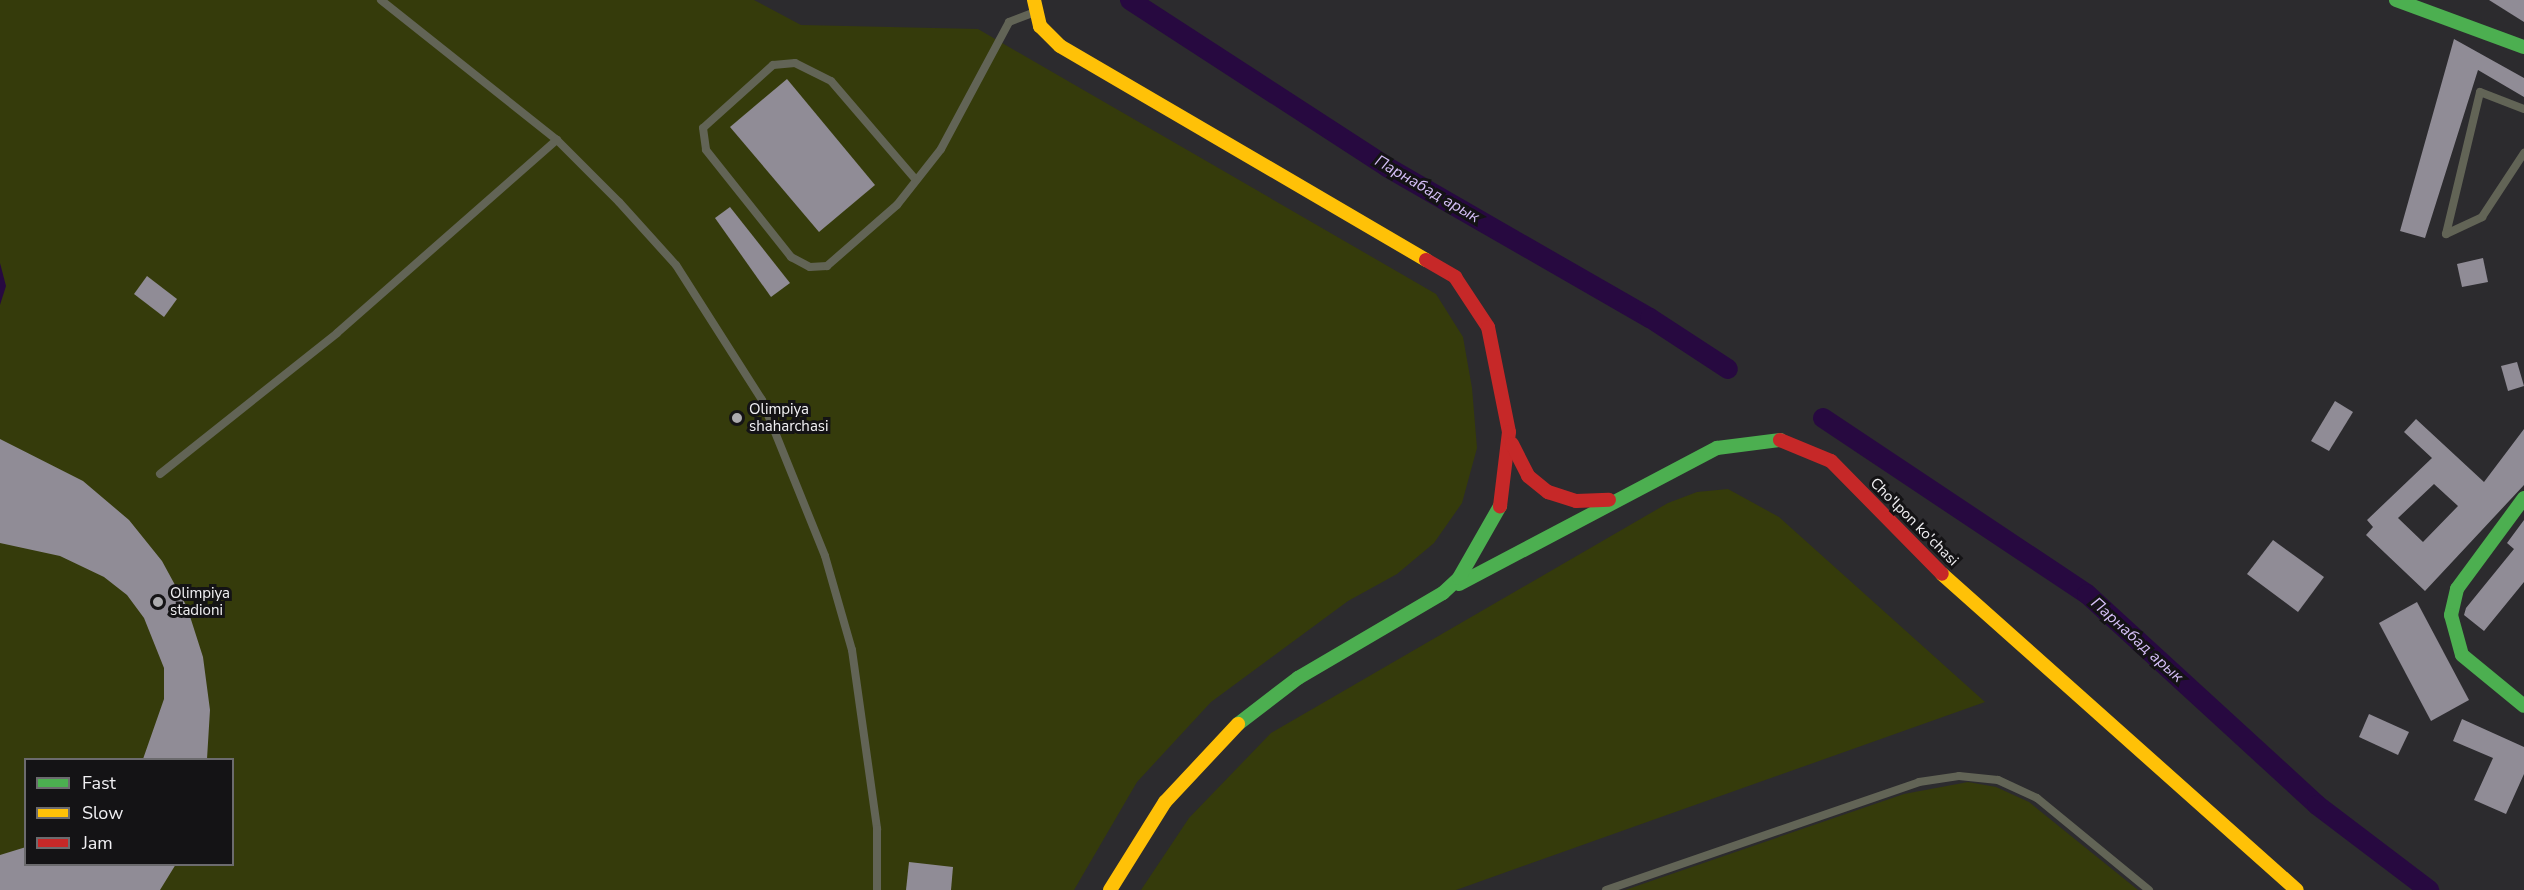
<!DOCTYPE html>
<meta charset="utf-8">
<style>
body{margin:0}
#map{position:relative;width:2524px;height:890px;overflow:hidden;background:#2c2b2e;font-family:"Nunito Sans",sans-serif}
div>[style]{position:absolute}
.green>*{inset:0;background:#353b0b}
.water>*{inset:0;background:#270940}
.canal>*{height:20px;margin:-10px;padding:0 10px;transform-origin:10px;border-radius:10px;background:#270940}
.building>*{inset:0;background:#908c96}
.lane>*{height:8px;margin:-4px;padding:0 4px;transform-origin:4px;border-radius:4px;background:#626456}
.fast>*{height:14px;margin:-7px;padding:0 7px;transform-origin:7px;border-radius:7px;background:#4caf50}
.slow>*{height:14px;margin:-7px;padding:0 7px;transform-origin:7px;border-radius:7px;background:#ffc107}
.jam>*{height:14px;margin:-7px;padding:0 7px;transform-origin:7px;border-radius:7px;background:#c62828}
.dots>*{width:16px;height:16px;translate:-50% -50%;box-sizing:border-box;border:3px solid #141315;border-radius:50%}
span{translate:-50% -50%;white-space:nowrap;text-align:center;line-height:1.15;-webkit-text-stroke:6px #141315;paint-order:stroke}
.poi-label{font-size:15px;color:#f1f0f3}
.left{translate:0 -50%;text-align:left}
.street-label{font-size:15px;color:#f1f0f3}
.water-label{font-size:16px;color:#d5bff7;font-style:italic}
.legend{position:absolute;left:24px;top:758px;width:210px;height:108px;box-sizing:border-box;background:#141315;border:2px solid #6c6b6e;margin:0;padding:8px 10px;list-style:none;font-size:18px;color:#f1f0f3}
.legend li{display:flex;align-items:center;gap:12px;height:30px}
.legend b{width:30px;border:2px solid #6c6b6e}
</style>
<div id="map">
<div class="green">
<div style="clip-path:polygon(evenodd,0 0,754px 0,801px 25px,978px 29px,1436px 294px,1463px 337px,1472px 388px,1477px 448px,1462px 503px,1434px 543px,1397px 574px,1348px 601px,1211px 702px,1137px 782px,1074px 890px,0 890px,0 0,26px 760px,232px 760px,232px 864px,26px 864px,26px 760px)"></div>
<div style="clip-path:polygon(1728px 489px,1779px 517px,1985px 702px,1456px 890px,1141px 890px,1189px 818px,1271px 733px,1668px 503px,1697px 492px)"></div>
<div style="clip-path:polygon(1968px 782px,1996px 787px,2029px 802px,2138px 890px,1625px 890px,1904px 794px)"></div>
</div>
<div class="water">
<div style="clip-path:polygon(0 263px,6px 286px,0 305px)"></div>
</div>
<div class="canal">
<div style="left:1130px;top:0;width:306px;rotate:33deg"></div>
<div style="left:1387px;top:167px;width:303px;rotate:29.9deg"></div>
<div style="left:1650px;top:318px;width:93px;rotate:33.2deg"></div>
<div style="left:1823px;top:418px;width:317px;rotate:33.7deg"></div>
<div style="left:2087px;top:594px;width:312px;rotate:42.5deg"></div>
<div style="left:2317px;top:805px;width:141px;rotate:37.2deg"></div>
</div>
<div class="building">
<div style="clip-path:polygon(2489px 0,2524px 0,2524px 22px)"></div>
<div style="clip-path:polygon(2454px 39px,2524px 78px,2524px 97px,2478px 70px,2425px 238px,2400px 231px)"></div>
<div style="clip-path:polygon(787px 79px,875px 185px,819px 232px,730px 127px)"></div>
<div style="clip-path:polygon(730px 207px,790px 283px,771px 297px,715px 218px)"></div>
<div style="clip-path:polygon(2483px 258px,2488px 282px,2462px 287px,2457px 264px)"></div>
<div style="clip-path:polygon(147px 276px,177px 299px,164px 317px,134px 294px)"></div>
<div style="clip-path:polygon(2517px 362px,2524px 386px,2508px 391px,2501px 366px)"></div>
<div style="clip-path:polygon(2335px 401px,2353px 412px,2329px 451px,2311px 441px)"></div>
<div style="clip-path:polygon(evenodd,2416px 419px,2484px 482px,2524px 429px,2524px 485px,2425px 591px,2366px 535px,2373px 527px,2367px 520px,2432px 458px,2404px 432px,2416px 419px,2434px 484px,2458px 506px,2423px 542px,2398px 518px,2434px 484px)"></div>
<div style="clip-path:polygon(0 439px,83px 481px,129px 520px,162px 561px,187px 607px,203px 657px,210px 710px,207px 759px,143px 759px,164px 699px,164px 668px,144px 618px,127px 595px,104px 577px,60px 556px,0 543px)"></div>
<div style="clip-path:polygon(2524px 520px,2524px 582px,2484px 631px,2464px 615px,2466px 608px,2514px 549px,2507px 543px)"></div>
<div style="clip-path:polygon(2273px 540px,2324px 577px,2298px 612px,2247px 574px)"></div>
<div style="clip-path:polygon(2417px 602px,2469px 700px,2431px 721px,2379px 623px)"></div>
<div style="clip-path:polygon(2369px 714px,2409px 732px,2398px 755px,2359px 737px)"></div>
<div style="clip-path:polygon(2462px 719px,2524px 747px,2524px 774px,2506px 814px,2474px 800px,2493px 758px,2453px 741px)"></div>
<div style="clip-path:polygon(26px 847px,26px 864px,176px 864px,160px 890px,0 890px,0 855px)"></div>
<div style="clip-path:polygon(909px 862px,953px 867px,951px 890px,906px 890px)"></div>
</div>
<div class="lane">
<div style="left:381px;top:0;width:225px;rotate:38.5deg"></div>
<div style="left:557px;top:140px;width:88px;rotate:45deg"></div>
<div style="left:619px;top:202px;width:85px;rotate:47.9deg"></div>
<div style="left:676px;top:265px;width:160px;rotate:57.5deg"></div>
<div style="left:762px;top:400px;width:168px;rotate:68deg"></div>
<div style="left:825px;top:556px;width:98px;rotate:74deg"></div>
<div style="left:852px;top:650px;width:181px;rotate:82deg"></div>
<div style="left:877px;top:829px;width:61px;rotate:90deg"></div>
<div style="left:916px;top:180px;width:130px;rotate:-130.6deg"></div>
<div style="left:831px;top:81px;width:40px;rotate:-153.4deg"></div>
<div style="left:795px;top:63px;width:22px;rotate:175deg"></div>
<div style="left:773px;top:65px;width:94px;rotate:138deg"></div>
<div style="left:703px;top:128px;width:22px;rotate:82deg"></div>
<div style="left:706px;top:150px;width:137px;rotate:51.5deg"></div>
<div style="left:791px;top:257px;width:21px;rotate:28deg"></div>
<div style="left:810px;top:267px;width:17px;rotate:-3deg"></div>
<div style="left:827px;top:266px;width:93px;rotate:-41.1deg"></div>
<div style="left:897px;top:205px;width:71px;rotate:-51.8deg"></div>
<div style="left:941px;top:149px;width:144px;rotate:-61.8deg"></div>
<div style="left:1009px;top:22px;width:28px;rotate:-21deg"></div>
<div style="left:2446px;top:234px;width:146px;rotate:-76.5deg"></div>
<div style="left:2480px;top:92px;width:47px;rotate:21.1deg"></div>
<div style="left:2446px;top:234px;width:40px;rotate:-25deg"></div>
<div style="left:2482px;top:217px;width:77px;rotate:-56.7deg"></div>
<div style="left:160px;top:474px;width:226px;rotate:-38.5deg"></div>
<div style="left:337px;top:333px;width:293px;rotate:-41.3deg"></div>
<div style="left:1606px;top:890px;width:331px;rotate:-19deg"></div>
<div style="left:1919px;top:782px;width:40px;rotate:-8.5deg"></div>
<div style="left:1959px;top:776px;width:39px;rotate:6deg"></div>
<div style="left:1998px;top:780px;width:43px;rotate:24.8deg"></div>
<div style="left:2037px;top:798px;width:145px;rotate:39.4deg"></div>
</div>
<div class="fast">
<div style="left:2396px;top:0;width:136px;rotate:20.2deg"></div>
<div style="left:2524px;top:498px;width:113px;rotate:126.4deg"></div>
<div style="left:2457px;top:589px;width:27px;rotate:103deg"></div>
<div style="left:2451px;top:615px;width:41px;rotate:74.6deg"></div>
<div style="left:2462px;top:655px;width:80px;rotate:39.4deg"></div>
<div style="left:1459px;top:584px;width:292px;rotate:-27.8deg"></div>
<div style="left:1717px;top:448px;width:64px;rotate:-7.2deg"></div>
<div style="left:1238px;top:724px;width:76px;rotate:-37.5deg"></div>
<div style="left:1298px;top:678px;width:168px;rotate:-30.4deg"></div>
<div style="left:1443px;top:593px;width:22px;rotate:-43deg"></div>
<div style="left:1459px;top:578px;width:83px;rotate:-60.3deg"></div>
</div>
<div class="slow">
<div style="left:1034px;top:0;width:27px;rotate:77deg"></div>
<div style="left:1040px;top:26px;width:28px;rotate:45deg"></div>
<div style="left:1060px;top:46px;width:424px;rotate:30.3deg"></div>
<div style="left:1942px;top:574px;width:475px;rotate:41.7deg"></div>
<div style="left:1110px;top:890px;width:104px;rotate:-58deg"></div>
<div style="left:1165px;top:802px;width:107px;rotate:-46.9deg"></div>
</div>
<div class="jam">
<div style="left:1426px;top:260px;width:34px;rotate:30deg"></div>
<div style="left:1455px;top:277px;width:60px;rotate:56.6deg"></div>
<div style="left:1488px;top:327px;width:107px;rotate:78.7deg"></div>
<div style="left:1509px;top:432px;width:75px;rotate:96.9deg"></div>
<div style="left:1780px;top:440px;width:55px;rotate:22.4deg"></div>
<div style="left:1831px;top:461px;width:158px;rotate:45.5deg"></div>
<div style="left:1512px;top:444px;width:36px;rotate:63deg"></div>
<div style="left:1528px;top:476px;width:26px;rotate:39deg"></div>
<div style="left:1548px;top:492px;width:29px;rotate:18deg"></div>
<div style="left:1576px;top:501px;width:33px;rotate:-2deg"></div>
</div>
<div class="dots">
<div style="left:737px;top:418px;background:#acabae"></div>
<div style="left:158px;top:602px;background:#acabae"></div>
</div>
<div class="poi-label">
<span class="left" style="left:749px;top:418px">Olimpiya<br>shaharchasi</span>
<span class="left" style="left:170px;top:602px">Olimpiya<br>stadioni</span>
</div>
<div class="street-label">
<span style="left:1914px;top:522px;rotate:45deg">Cho'lpon ko'chasi</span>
</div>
<div class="water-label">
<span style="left:1427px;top:189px;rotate:30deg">Парнабад арык</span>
<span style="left:2137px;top:640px;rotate:42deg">Парнабад арык</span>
</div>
<ul class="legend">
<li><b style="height:8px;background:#4caf50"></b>Fast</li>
<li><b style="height:8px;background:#ffc107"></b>Slow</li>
<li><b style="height:8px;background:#c62828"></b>Jam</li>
</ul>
</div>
